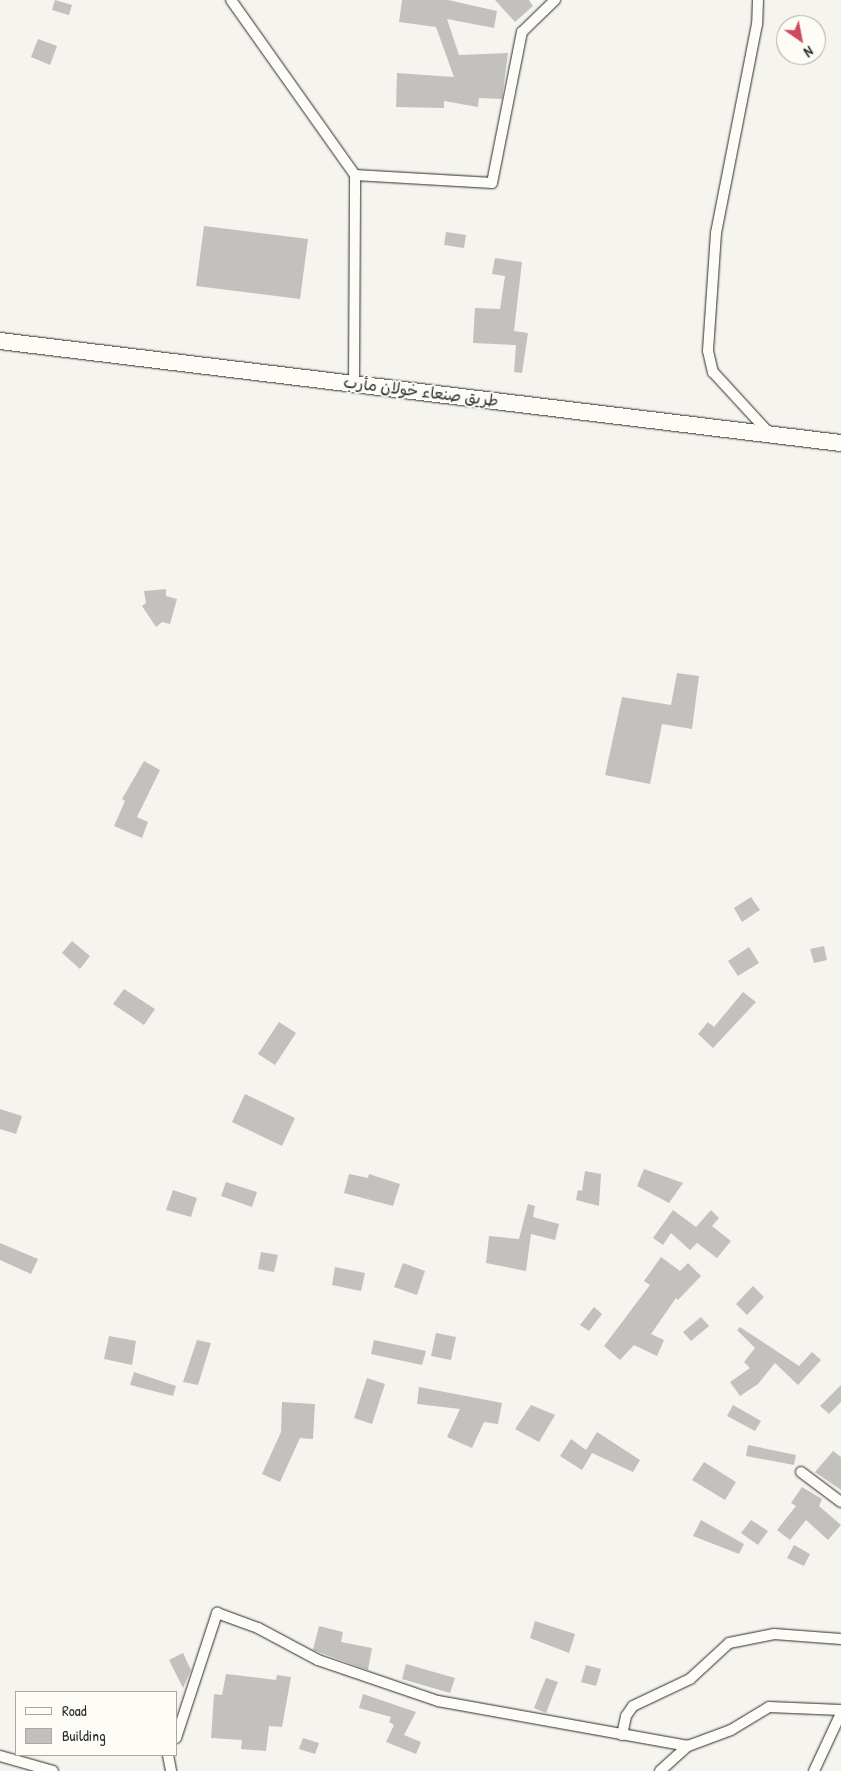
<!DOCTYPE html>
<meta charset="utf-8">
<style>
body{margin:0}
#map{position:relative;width:841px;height:1771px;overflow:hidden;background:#f5f4ef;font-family:"Patrick Hand","Playpen Sans Arabic",sans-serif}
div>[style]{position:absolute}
.building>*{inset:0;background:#c2c1be}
.roads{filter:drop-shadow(0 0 1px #2b2b2b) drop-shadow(0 0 1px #2b2b2b)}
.street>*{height:10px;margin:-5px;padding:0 5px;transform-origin:5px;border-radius:5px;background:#fdfcf7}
.primary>*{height:16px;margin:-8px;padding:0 8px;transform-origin:8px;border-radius:8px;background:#fdfcf7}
span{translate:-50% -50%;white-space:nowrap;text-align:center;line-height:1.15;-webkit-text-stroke:4px #fdfcf7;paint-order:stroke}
.street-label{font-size:16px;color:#2b2b2b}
.legend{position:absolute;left:15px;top:1691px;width:162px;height:65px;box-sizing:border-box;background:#fdfcf7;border:1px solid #a9a8a5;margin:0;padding:6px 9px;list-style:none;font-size:15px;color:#2b2b2b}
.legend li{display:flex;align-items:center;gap:10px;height:25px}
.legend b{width:25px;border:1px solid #a9a8a5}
.north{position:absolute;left:776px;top:15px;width:50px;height:50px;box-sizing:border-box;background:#fdfcf7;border:1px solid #a9a8a5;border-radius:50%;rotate:147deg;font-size:14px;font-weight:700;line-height:20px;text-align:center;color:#2b2b2b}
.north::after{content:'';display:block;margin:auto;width:18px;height:22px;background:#d1495b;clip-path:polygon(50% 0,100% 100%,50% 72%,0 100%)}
</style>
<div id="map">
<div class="building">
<div style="clip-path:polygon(55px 0,72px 5px,69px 15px,52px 10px)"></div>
<div style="clip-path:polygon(402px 0,448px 0,497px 11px,494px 28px,447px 19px,459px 55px,508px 53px,502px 99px,479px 98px,478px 107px,444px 101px,444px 108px,396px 107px,397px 73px,454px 77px,436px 27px,399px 22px)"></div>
<div style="clip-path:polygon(495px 0,529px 0,533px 6px,515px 22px)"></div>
<div style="clip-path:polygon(38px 39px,57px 46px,50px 65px,31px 57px)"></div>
<div style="clip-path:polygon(204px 226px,308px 239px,300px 299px,196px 286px)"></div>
<div style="clip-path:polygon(446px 232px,466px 235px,464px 248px,444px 245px)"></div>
<div style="clip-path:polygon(495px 258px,522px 262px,514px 331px,528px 333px,522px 373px,514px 372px,516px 345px,473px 343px,475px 308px,500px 309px,505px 276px,492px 274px)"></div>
<div style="clip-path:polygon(166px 589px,166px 596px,177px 599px,170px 624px,162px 622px,156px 627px,142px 606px,146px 603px,144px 591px)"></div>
<div style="clip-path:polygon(677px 673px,699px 676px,692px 729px,662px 724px,650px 784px,605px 775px,622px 697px,671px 705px)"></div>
<div style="clip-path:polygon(144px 761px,160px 770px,137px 817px,148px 822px,142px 838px,114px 826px,125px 801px,122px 799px)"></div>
<div style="clip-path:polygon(751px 897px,760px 910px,742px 922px,734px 908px)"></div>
<div style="clip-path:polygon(72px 941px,90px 956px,80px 969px,62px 953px)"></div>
<div style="clip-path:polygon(824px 946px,827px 960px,814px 963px,810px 949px)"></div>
<div style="clip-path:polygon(749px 947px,759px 963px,738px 976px,728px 961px)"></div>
<div style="clip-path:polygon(124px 989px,155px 1009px,144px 1025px,113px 1004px)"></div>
<div style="clip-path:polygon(743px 992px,756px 1002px,713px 1048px,698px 1034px,708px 1022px,714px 1027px)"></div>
<div style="clip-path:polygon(279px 1022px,296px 1033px,275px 1065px,258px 1054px)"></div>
<div style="clip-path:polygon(245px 1094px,295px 1118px,282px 1146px,232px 1122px)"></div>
<div style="clip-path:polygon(0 1109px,22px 1116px,16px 1134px,0 1129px)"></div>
<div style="clip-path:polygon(644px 1169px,683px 1183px,669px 1203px,637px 1186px)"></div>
<div style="clip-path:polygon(585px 1171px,601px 1174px,599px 1206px,576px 1200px,578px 1190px,582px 1191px)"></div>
<div style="clip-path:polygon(349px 1174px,368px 1178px,369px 1174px,400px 1184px,393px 1206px,344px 1193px)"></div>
<div style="clip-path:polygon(226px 1182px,257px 1192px,252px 1207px,221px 1196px)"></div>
<div style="clip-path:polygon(173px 1190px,197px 1198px,191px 1217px,166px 1210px)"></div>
<div style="clip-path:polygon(528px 1204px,535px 1206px,533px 1217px,559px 1224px,555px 1240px,531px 1234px,526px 1271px,486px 1263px,489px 1236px,519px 1239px)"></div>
<div style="clip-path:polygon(673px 1210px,696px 1227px,711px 1210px,719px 1218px,712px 1226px,731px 1241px,717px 1258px,697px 1243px,690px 1250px,671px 1233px,663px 1245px,653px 1238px)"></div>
<div style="clip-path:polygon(0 1243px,38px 1259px,31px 1274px,0 1260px)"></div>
<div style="clip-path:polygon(261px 1252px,278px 1255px,274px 1272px,258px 1269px)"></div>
<div style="clip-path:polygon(661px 1257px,680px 1271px,688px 1263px,701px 1276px,678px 1300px,676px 1298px,651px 1334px,664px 1340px,657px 1356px,634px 1345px,620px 1360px,604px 1346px,650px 1285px,644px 1281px)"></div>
<div style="clip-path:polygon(403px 1263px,425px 1271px,417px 1295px,394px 1287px)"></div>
<div style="clip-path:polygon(335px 1267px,365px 1273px,361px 1291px,332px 1285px)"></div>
<div style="clip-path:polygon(753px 1286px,764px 1297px,747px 1315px,736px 1304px)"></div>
<div style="clip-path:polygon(594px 1307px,602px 1314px,589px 1331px,580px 1325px)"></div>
<div style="clip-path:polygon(701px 1317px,709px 1326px,691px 1341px,683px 1332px)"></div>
<div style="clip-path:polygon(740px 1327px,799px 1366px,812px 1352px,821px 1360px,798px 1385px,775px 1363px,758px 1384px,740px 1396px,730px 1382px,750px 1368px,744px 1362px,755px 1348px,737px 1330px)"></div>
<div style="clip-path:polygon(436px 1333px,456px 1337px,451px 1360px,431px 1356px)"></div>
<div style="clip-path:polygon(109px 1336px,136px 1341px,132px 1365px,104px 1359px)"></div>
<div style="clip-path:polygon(197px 1340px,211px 1343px,198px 1385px,183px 1382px)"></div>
<div style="clip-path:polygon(374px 1340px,426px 1351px,422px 1365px,371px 1354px)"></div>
<div style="clip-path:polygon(134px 1372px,176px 1386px,173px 1396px,130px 1385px)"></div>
<div style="clip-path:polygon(367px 1378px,385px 1384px,372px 1424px,354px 1418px)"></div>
<div style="clip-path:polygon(841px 1385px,841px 1402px,829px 1414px,820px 1406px)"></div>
<div style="clip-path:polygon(419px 1387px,502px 1403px,498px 1424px,484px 1422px,472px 1448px,447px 1437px,460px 1409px,417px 1404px)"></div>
<div style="clip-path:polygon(282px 1402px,315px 1404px,313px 1439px,300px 1438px,280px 1482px,262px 1474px,281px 1432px)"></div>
<div style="clip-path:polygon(531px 1405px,555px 1415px,539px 1442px,515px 1429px)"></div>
<div style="clip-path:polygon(733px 1405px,761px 1421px,755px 1431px,727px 1416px)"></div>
<div style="clip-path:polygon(597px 1432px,640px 1460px,633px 1472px,592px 1453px,582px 1470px,560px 1456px,571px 1439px,586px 1450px)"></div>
<div style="clip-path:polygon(748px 1445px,796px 1455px,794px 1465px,746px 1456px)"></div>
<div style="clip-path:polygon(833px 1451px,841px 1457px,841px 1490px,815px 1472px)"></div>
<div style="clip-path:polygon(704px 1462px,736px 1482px,725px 1500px,692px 1480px)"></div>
<div style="clip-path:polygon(802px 1487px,822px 1499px,819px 1506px,841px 1525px,828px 1540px,806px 1520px,790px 1540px,777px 1530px,796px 1506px,791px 1503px)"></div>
<div style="clip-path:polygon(701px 1520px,744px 1544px,739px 1554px,693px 1536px)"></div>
<div style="clip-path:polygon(751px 1520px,768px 1531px,758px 1545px,741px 1533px)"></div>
<div style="clip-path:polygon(794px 1545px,810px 1554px,804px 1566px,787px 1558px)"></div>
<div style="clip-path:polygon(535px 1621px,575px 1634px,569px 1653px,530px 1638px)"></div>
<div style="clip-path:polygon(319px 1626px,343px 1632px,341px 1642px,372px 1648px,368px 1670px,313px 1650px)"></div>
<div style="clip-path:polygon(183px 1653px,191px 1670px,183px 1688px,169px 1660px)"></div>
<div style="clip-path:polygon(406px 1664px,455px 1678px,450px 1693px,402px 1679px)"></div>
<div style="clip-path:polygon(586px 1665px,601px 1669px,596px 1686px,581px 1682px)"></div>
<div style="clip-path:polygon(226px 1674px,276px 1680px,277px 1675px,291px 1677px,282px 1727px,269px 1726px,266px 1751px,241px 1749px,242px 1740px,211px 1738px,214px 1694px,222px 1695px)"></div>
<div style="clip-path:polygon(546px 1678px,558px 1682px,546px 1713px,534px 1708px)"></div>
<div style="clip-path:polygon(363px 1694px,416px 1712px,404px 1735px,421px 1742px,416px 1754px,386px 1742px,394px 1725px,389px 1722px,391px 1717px,359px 1708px)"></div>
<div style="clip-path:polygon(303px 1738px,319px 1743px,315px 1754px,299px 1749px)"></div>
</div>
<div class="roads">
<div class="street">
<div style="left:231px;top:0;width:214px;rotate:54.7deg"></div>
<div style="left:758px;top:0;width:24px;rotate:92deg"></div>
<div style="left:757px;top:24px;width:213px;rotate:101.1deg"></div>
<div style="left:716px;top:233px;width:118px;rotate:93.9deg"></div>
<div style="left:708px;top:351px;width:22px;rotate:77deg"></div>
<div style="left:713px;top:372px;width:83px;rotate:47.4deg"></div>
<div style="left:354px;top:383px;width:208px;rotate:-89.7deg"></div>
<div style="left:355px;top:175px;width:137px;rotate:3.3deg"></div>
<div style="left:492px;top:183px;width:154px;rotate:-78.8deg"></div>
<div style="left:522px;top:32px;width:46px;rotate:-44.1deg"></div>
<div style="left:801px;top:1472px;width:50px;rotate:36.9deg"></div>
<div style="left:622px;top:1735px;width:19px;rotate:-78deg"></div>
<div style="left:626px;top:1716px;width:12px;rotate:-55deg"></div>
<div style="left:633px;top:1706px;width:63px;rotate:-25.3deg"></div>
<div style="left:690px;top:1679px;width:53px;rotate:-42.7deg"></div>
<div style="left:729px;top:1643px;width:46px;rotate:-11.3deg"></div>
<div style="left:774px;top:1634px;width:67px;rotate:4.3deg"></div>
<div style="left:176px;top:1738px;width:132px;rotate:-71.8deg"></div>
<div style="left:217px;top:1613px;width:44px;rotate:20.1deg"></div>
<div style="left:258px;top:1628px;width:68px;rotate:28.1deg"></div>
<div style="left:318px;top:1660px;width:127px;rotate:18.9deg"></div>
<div style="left:438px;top:1701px;width:254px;rotate:10.2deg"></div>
<div style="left:168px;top:1755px;width:16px;rotate:79deg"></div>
<div style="left:0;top:1756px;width:55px;rotate:15.8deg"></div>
<div style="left:660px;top:1771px;width:38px;rotate:-42deg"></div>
<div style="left:688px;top:1746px;width:46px;rotate:-20.4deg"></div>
<div style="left:731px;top:1730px;width:44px;rotate:-31.2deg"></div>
<div style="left:769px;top:1707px;width:72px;rotate:2.4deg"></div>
<div style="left:814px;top:1771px;width:64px;rotate:-65deg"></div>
</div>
<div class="primary">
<div style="left:0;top:341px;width:847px;rotate:6.92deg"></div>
</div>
</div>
<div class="street-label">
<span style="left:421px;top:391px;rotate:7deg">طريق صنعاء خولان مأرب</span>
</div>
<ul class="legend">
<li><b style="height:6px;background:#fdfcf7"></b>Road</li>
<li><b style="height:14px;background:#c2c1be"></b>Building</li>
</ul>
<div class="north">N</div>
</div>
